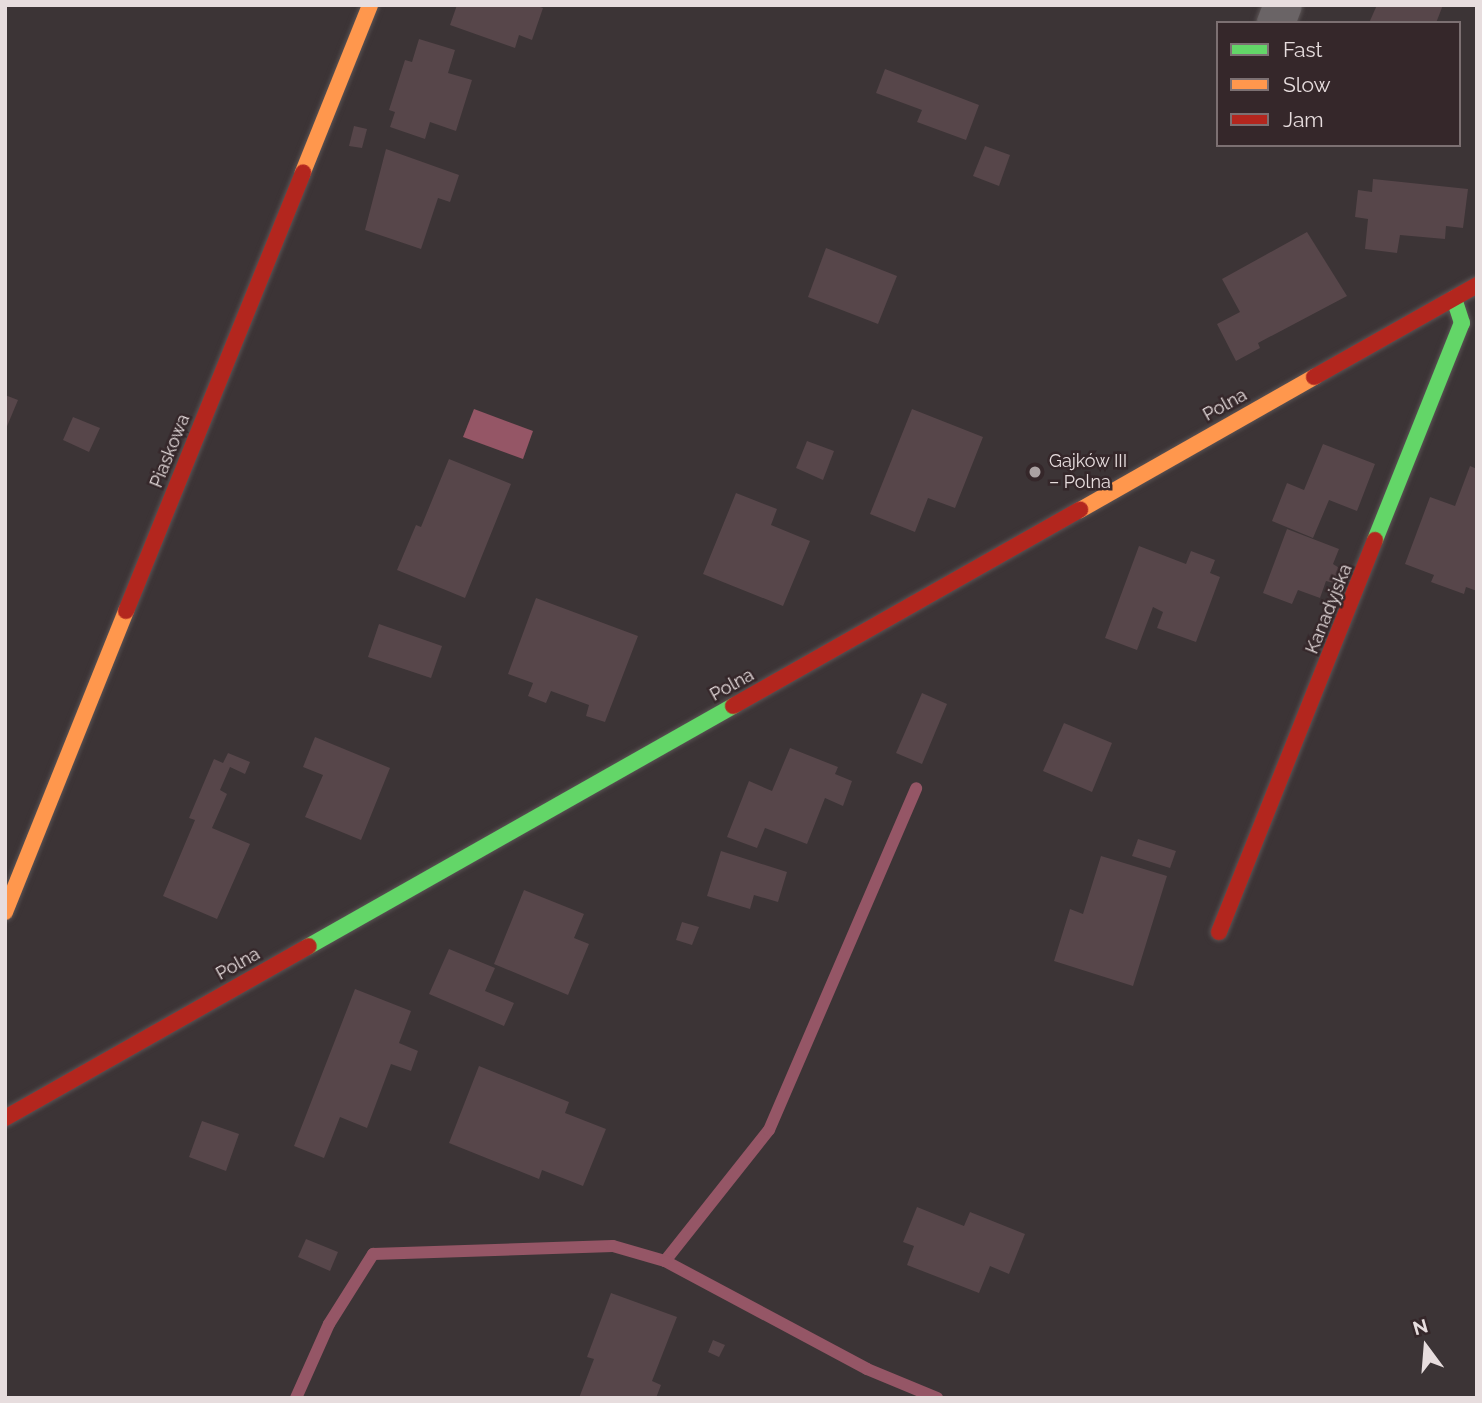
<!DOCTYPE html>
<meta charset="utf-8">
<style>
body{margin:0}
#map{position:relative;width:1482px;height:1403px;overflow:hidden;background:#3c3436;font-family:Raleway,sans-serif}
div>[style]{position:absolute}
.water>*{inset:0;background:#955666}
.stream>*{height:12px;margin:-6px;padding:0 6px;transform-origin:6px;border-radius:6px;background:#955666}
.building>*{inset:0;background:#57464a}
.roads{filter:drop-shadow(0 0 2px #5a5354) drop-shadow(0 0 2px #5a5354)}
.street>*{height:38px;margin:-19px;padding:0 19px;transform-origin:19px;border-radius:19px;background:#6a6466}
.fast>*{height:16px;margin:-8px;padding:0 8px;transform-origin:8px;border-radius:8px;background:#63d668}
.slow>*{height:16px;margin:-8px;padding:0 8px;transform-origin:8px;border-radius:8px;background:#ff974d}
.jam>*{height:16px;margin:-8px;padding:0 8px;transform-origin:8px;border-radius:8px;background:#b3261e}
.dots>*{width:19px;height:19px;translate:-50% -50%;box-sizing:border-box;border:4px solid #35272a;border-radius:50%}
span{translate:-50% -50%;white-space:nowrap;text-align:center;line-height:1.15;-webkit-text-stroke:5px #35272a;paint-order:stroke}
.street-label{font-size:18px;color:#e7ddde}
.poi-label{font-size:18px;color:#e7ddde}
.left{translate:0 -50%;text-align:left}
.frame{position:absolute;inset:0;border:7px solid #e7ddde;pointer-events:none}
.legend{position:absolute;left:1216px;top:21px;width:245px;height:126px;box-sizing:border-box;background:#35272a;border:2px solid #7c7072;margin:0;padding:9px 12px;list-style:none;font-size:21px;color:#e7ddde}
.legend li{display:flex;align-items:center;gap:14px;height:35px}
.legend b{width:35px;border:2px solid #7c7072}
.north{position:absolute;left:1391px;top:1312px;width:70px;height:70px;-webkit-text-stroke:5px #35272a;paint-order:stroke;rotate:344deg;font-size:19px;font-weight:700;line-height:28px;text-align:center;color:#e7ddde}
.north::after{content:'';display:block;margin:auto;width:24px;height:32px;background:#e7ddde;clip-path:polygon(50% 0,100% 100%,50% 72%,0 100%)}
</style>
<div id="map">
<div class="water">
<div style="clip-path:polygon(474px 409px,533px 431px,523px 459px,463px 437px)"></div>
</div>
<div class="stream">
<div style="left:665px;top:1261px;width:167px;rotate:-51.6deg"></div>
<div style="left:769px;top:1130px;width:372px;rotate:-66.7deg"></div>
<div style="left:296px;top:1398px;width:81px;rotate:-66deg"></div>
<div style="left:329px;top:1324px;width:83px;rotate:-57.8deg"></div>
<div style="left:373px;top:1254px;width:240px;rotate:-1.9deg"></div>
<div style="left:613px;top:1246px;width:54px;rotate:16.1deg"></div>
<div style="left:665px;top:1261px;width:229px;rotate:28.1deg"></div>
<div style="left:867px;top:1369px;width:76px;rotate:22.5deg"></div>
</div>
<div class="building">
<div style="clip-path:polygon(457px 5px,534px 5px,543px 8px,532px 40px,519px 35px,515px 48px,450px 25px)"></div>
<div style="clip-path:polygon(1377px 5px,1443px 5px,1436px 23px,1369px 23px)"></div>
<div style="clip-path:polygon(419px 39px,455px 50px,448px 73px,472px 80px,456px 131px,430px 122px,425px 139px,390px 127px,395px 112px,389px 110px,405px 60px,412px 62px)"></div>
<div style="clip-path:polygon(885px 69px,979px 105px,966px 140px,917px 122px,922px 110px,876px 93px)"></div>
<div style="clip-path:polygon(354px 126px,367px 129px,362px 148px,349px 146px)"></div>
<div style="clip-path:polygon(985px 146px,1010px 155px,999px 186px,973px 176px)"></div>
<div style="clip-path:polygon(386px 149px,459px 175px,450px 202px,438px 198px,421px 249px,365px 230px)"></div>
<div style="clip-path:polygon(1373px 179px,1468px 189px,1463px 228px,1446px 226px,1445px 239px,1400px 235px,1397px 253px,1365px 249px,1368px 219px,1355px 217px,1358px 190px,1372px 192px)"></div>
<div style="clip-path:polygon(1307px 232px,1347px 296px,1258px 343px,1260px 348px,1236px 361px,1217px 324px,1240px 312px,1222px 279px)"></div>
<div style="clip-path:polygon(826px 248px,897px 276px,878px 324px,808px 297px)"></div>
<div style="clip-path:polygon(5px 395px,18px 400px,5px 431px)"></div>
<div style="clip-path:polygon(912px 409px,983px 437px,955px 508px,928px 498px,915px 532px,870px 514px)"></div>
<div style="clip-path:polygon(73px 417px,100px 428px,89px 452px,63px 440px)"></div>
<div style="clip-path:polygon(807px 441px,834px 451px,823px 480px,796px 468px)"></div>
<div style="clip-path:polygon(1323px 444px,1375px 464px,1357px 511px,1329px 500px,1313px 538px,1272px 521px,1287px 483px,1304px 490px)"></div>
<div style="clip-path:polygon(449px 459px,511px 484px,465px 598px,397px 570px,416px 525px,421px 527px)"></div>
<div style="clip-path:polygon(1470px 466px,1477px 469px,1477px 591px,1466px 587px,1464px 594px,1431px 582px,1434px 575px,1405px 564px,1430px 497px,1455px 506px)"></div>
<div style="clip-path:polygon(736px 493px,777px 509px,771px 525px,810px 541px,783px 606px,703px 574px)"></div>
<div style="clip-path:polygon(1287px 529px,1339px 549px,1333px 564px,1347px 573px,1342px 585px,1326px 581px,1320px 598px,1298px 590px,1292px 604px,1263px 593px)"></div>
<div style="clip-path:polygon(1139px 546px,1186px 564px,1191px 551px,1215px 560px,1210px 573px,1220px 577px,1196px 642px,1157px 628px,1163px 612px,1153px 607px,1137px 650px,1105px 638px)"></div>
<div style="clip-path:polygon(536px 598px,638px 636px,605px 722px,586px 716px,589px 705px,551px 691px,546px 703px,528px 696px,533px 683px,508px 674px)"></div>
<div style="clip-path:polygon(379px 624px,442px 646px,431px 678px,368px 657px)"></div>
<div style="clip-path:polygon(922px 693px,947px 704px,922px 764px,896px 753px)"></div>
<div style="clip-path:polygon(1064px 723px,1112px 743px,1092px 792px,1043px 771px)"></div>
<div style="clip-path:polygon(315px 737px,390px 768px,361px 840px,305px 817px,323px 775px,303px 767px)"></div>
<div style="clip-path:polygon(790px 748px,838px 767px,835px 774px,852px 781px,843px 806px,825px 798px,807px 844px,765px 828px,757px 848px,727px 837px,749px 781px,772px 791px)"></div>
<div style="clip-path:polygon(228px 753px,250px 762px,245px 774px,230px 767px,220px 790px,227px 794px,212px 828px,250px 844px,217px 919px,163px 896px,195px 820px,189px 818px,214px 759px,223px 763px)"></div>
<div style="clip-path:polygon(1138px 839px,1176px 851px,1170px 868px,1132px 856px)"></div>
<div style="clip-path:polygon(721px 851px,787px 872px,778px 902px,754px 895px,750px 909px,707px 896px)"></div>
<div style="clip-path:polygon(1101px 856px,1167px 876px,1133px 986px,1054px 961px,1070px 909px,1083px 914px)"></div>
<div style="clip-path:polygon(524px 890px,584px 914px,574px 938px,589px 944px,568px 995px,494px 964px)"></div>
<div style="clip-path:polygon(682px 922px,699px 927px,692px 945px,676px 940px)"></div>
<div style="clip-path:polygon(449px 949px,495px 968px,485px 991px,514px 1003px,504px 1026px,429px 994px)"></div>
<div style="clip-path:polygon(355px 989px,411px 1011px,399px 1043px,418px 1051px,411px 1071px,391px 1064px,367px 1128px,340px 1117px,324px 1158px,294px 1146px)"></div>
<div style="clip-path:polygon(479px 1066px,569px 1102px,565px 1113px,606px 1129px,583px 1186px,542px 1170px,539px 1179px,449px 1143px)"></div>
<div style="clip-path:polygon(202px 1121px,239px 1134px,226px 1171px,189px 1157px)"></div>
<div style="clip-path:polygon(917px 1207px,964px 1226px,970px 1212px,1025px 1234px,1009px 1274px,990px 1266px,979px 1293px,907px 1265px,914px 1246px,903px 1242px)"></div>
<div style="clip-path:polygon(306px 1239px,338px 1252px,330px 1271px,298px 1257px)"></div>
<div style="clip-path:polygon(611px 1293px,677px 1317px,652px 1381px,661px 1385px,656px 1398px,579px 1398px,594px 1359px,587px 1357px)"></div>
<div style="clip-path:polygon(713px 1340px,725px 1345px,719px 1357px,708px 1352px)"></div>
</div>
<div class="roads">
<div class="street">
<div style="left:1276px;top:23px;width:19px;rotate:-69deg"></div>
</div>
<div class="fast">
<div style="left:1375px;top:540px;width:234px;rotate:-68.2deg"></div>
<div style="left:1462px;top:323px;width:26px;rotate:-108deg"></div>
<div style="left:309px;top:946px;width:487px;rotate:-29.5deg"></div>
</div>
<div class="slow">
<div style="left:303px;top:172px;width:180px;rotate:-68.1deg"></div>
<div style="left:1080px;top:510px;width:269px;rotate:-29.6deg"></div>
<div style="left:5px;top:912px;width:324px;rotate:-68.1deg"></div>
</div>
<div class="jam">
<div style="left:1314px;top:377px;width:187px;rotate:-29.4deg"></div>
<div style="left:126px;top:611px;width:473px;rotate:-68deg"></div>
<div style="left:733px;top:706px;width:399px;rotate:-29.5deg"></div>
<div style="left:1219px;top:932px;width:422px;rotate:-68.3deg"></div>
<div style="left:5px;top:1118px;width:349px;rotate:-29.5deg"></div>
</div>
</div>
<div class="dots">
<div style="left:1035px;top:472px;background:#aba2a3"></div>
</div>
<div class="street-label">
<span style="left:1225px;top:405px;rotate:-29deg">Polna</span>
<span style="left:170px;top:451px;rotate:-68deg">Piaskowa</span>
<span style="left:1329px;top:609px;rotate:-68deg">Kanadyjska</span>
<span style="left:732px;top:685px;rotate:-29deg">Polna</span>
<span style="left:238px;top:964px;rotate:-29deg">Polna</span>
</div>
<div class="poi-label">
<span class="left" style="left:1049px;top:472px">Gajków III<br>– Polna</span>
</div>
<div class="frame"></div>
<ul class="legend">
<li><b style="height:9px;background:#63d668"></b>Fast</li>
<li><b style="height:9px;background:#ff974d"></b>Slow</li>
<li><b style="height:9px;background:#b3261e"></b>Jam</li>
</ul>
<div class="north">N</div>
</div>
